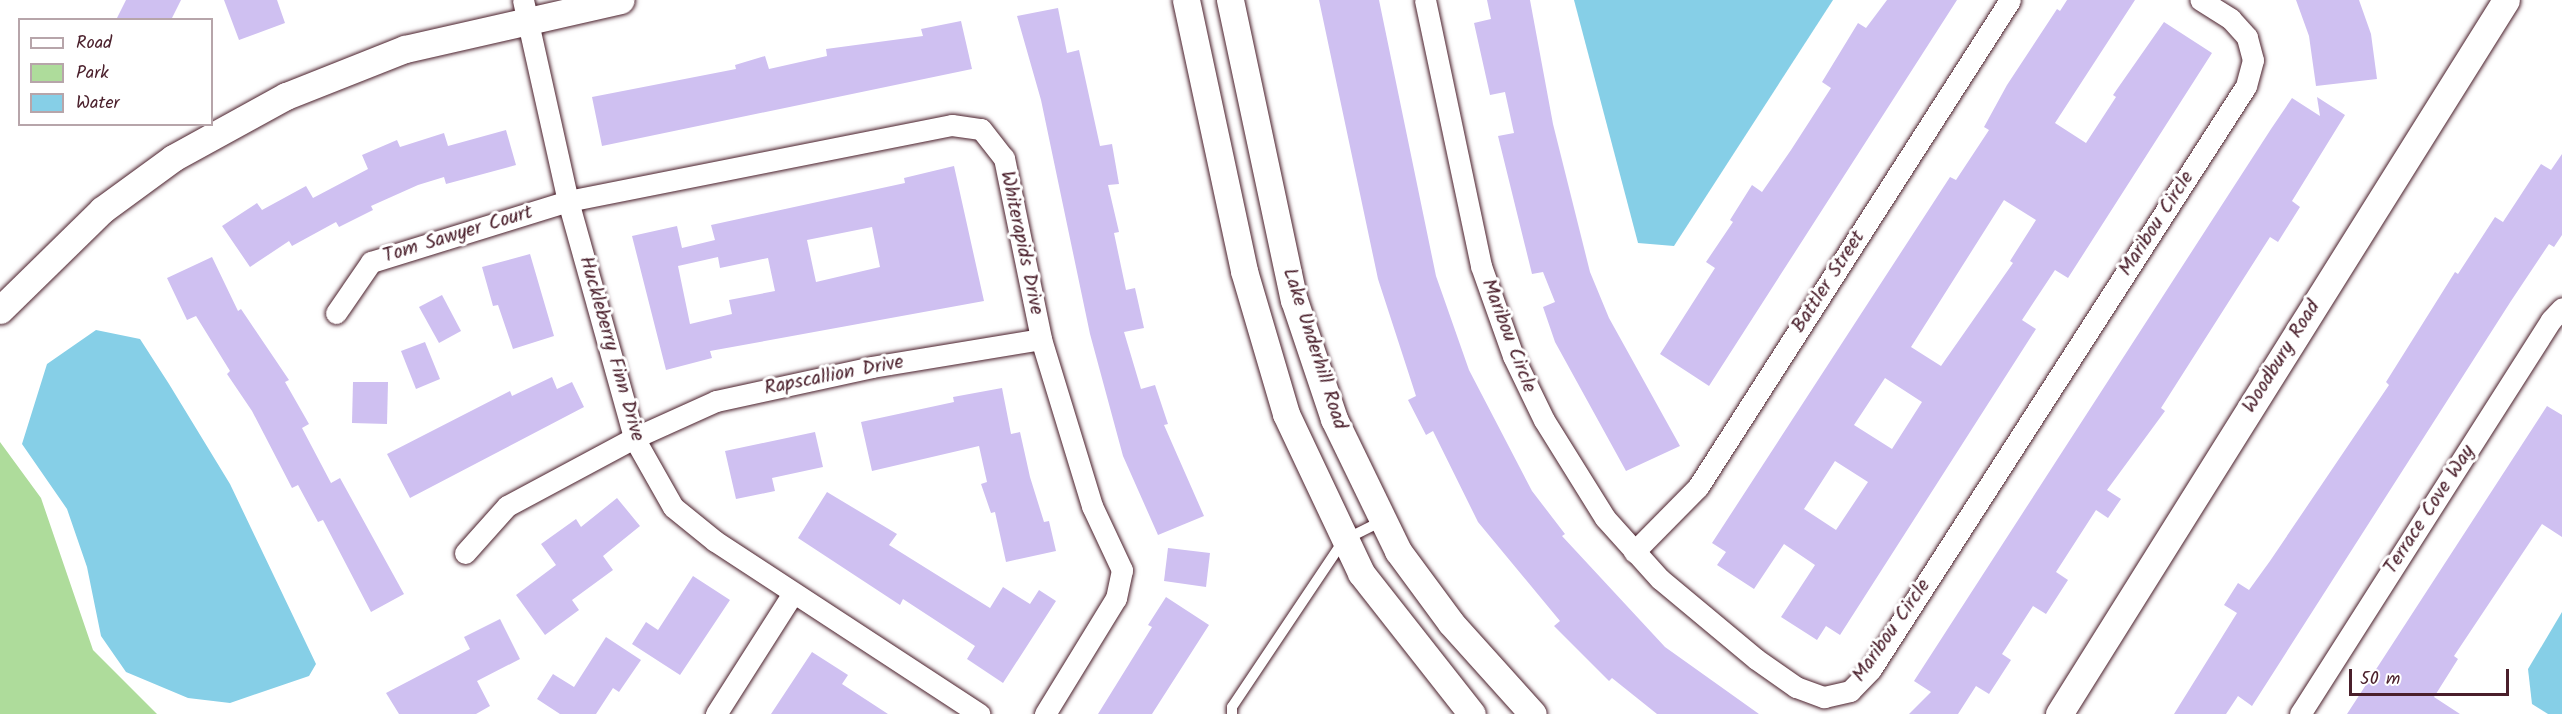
<!DOCTYPE html>
<style>
body{margin:0}
#map{position:relative;width:2562px;height:714px;overflow:hidden;background:#fff;font-family:Kalam,sans-serif}
div>[style]{position:absolute}
.green>*{inset:0;background:#aedc9b}
.water>*{inset:0;background:#86cfe7}
.building>*{inset:0;background:#cfc0f1}
.roads{filter:drop-shadow(0 0 2px #4a1f2b) drop-shadow(0 0 2px #4a1f2b)}
.service>*{height:10px;margin:-5px;padding:0 5px;transform-origin:5px;border-radius:5px;background:#fff}
.minor>*{height:21px;margin:-10.5px;padding:0 10.5px;transform-origin:10.5px;border-radius:10.5px;background:#fff}
.tertiary>*{height:27px;margin:-13.5px;padding:0 13.5px;transform-origin:13.5px;border-radius:13.5px;background:#fff}
span{translate:-50% -50%;white-space:nowrap;text-align:center;line-height:1.15;-webkit-text-stroke:6px #fff;paint-order:stroke}
.street-label{font-size:20px;color:#4a1f2b}
.legend{position:absolute;left:18px;top:18px;width:195px;height:108px;box-sizing:border-box;background:#fff;border:2px solid #b7a5aa;margin:0;padding:8px 10px;list-style:none;font-size:18px;color:#4a1f2b}
.legend li{display:flex;align-items:center;gap:12px;height:30px}
.legend b{width:30px;border:2px solid #b7a5aa}
.scale{position:absolute;left:2349px;top:669px;width:160px;height:27px;box-sizing:border-box;border:3px solid #4a1f2b;border-top:0;padding-left:8px;font-size:18px;line-height:21px;white-space:nowrap;color:#4a1f2b;-webkit-text-stroke:4px #fff;paint-order:stroke}
</style>
<div id="map">
<div class="green">
<div style="clip-path:polygon(0 442px,41px 498px,93px 650px,157px 714px,0 714px)"></div>
</div>
<div class="water">
<div style="clip-path:polygon(1574px 0,1833px 0,1674px 246px,1638px 243px)"></div>
<div style="clip-path:polygon(96px 330px,140px 339px,169px 384px,230px 484px,316px 664px,309px 676px,230px 703px,188px 698px,126px 672px,101px 636px,87px 567px,67px 509px,22px 444px,47px 364px)"></div>
<div style="clip-path:polygon(2562px 612px,2562px 714px,2548px 714px,2532px 704px,2528px 669px)"></div>
</div>
<div class="building">
<div style="clip-path:polygon(126px 0,181px 0,171px 20px,116px 20px)"></div>
<div style="clip-path:polygon(224px 0,277px 0,285px 23px,239px 40px)"></div>
<div style="clip-path:polygon(1319px 0,1379px 0,1436px 276px,1469px 370px,1532px 491px,1565px 534px,1562px 536px,1665px 647px,1759px 714px,1657px 714px,1612px 678px,1609px 681px,1554px 626px,1560px 621px,1478px 522px,1433px 431px,1426px 435px,1408px 400px,1416px 396px,1378px 279px)"></div>
<div style="clip-path:polygon(1487px 0,1530px 0,1553px 124px,1590px 272px,1609px 318px,1680px 446px,1626px 471px,1555px 342px,1543px 307px,1555px 302px,1543px 272px,1532px 274px,1498px 136px,1514px 133px,1505px 92px,1490px 95px,1474px 23px,1491px 19px)"></div>
<div style="clip-path:polygon(1887px 0,1957px 0,1709px 386px,1660px 354px,1715px 268px,1706px 262px,1733px 222px,1730px 220px,1752px 185px,1762px 192px,1791px 150px,1831px 88px,1822px 82px,1858px 23px,1866px 28px)"></div>
<div style="clip-path:polygon(evenodd,2067px 0,2135px 0,2055px 123px,2086px 143px,2116px 97px,2113px 95px,2164px 22px,2212px 53px,2068px 278px,2055px 270px,2022px 320px,2036px 329px,1840px 635px,1826px 626px,1817px 640px,1781px 617px,1815px 565px,1784px 544px,1754px 589px,1717px 565px,1726px 552px,1712px 543px,1950px 177px,1956px 180px,1989px 130px,1984px 127px,2007px 85px,2057px 9px,2060px 11px,2067px 0,2004px 200px,2036px 220px,2010px 261px,2013px 263px,1941px 366px,1911px 347px,2004px 200px,2067px 0,1885px 378px,1922px 402px,1892px 449px,1854px 425px,1885px 378px,2067px 0,1835px 461px,1868px 482px,1836px 530px,1804px 509px,1835px 461px)"></div>
<div style="clip-path:polygon(2296px 0,2359px 0,2371px 34px,2377px 79px,2316px 86px,2309px 36px)"></div>
<div style="clip-path:polygon(1058px 8px,1067px 53px,1079px 50px,1100px 146px,1112px 144px,1119px 184px,1108px 185px,1119px 232px,1114px 233px,1126px 290px,1135px 288px,1144px 328px,1124px 332px,1141px 389px,1155px 385px,1168px 424px,1164px 425px,1204px 516px,1158px 535px,1123px 456px,1090px 334px,1041px 100px,1017px 16px)"></div>
<div style="clip-path:polygon(961px 21px,972px 69px,602px 146px,592px 97px,736px 69px,735px 65px,765px 56px,769px 69px,827px 56px,826px 49px,923px 36px,921px 29px)"></div>
<div style="clip-path:polygon(2317px 97px,2345px 115px,2292px 201px,2300px 207px,2278px 242px,2270px 237px,2161px 408px,2165px 411px,2107px 490px,2121px 499px,2108px 518px,2096px 510px,2056px 572px,2068px 580px,2046px 614px,2033px 606px,2002px 654px,2011px 660px,1989px 694px,1976px 686px,1958px 714px,1909px 714px,1931px 692px,1914px 681px,2271px 129px,2292px 98px,2320px 116px)"></div>
<div style="clip-path:polygon(506px 130px,516px 165px,446px 184px,444px 177px,418px 185px,371px 206px,373px 210px,339px 227px,336px 222px,292px 246px,289px 241px,250px 267px,222px 226px,257px 203px,262px 210px,306px 186px,313px 198px,368px 169px,362px 155px,397px 140px,400px 147px,444px 133px,448px 146px)"></div>
<div style="clip-path:polygon(2562px 154px,2562px 235px,2554px 247px,2549px 244px,2511px 301px,2252px 706px,2238px 696px,2226px 714px,2174px 714px,2237px 613px,2224px 605px,2238px 583px,2249px 590px,2270px 561px,2389px 385px,2386px 382px,2455px 272px,2458px 274px,2495px 217px,2503px 222px,2541px 164px,2551px 170px)"></div>
<div style="clip-path:polygon(evenodd,954px 166px,984px 301px,710px 351px,712px 358px,666px 370px,632px 236px,677px 226px,682px 248px,715px 240px,711px 225px,905px 183px,904px 178px,954px 166px,872px 227px,880px 267px,816px 282px,807px 240px,872px 227px,954px 166px,718px 257px,720px 268px,768px 258px,775px 291px,729px 300px,732px 314px,690px 324px,678px 266px,718px 257px)"></div>
<div style="clip-path:polygon(530px 254px,554px 336px,513px 349px,498px 305px,493px 306px,482px 267px)"></div>
<div style="clip-path:polygon(212px 257px,238px 311px,241px 309px,289px 380px,285px 382px,309px 424px,302px 428px,331px 483px,340px 478px,404px 594px,371px 612px,323px 520px,318px 522px,298px 485px,292px 488px,252px 411px,227px 374px,230px 371px,196px 316px,187px 320px,167px 278px)"></div>
<div style="clip-path:polygon(442px 295px,461px 331px,439px 343px,419px 307px)"></div>
<div style="clip-path:polygon(425px 342px,440px 379px,416px 389px,401px 351px)"></div>
<div style="clip-path:polygon(552px 377px,557px 389px,572px 382px,584px 407px,410px 498px,387px 454px,510px 391px,512px 396px)"></div>
<div style="clip-path:polygon(353px 382px,388px 382px,387px 424px,352px 423px)"></div>
<div style="clip-path:polygon(1002px 388px,1011px 434px,1020px 432px,1030px 477px,1044px 522px,1049px 521px,1056px 551px,1006px 562px,995px 512px,991px 513px,981px 484px,987px 482px,979px 446px,872px 471px,861px 422px,954px 402px,953px 397px)"></div>
<div style="clip-path:polygon(2547px 406px,2562px 415px,2562px 537px,2542px 524px,2454px 656px,2458px 659px,2434px 697px,2460px 714px,2347px 714px)"></div>
<div style="clip-path:polygon(815px 432px,823px 467px,772px 478px,775px 491px,736px 499px,725px 451px)"></div>
<div style="clip-path:polygon(827px 492px,897px 534px,889px 545px,990px 608px,1003px 587px,1030px 604px,1039px 590px,1056px 601px,1003px 683px,967px 659px,975px 646px,903px 599px,900px 605px,798px 538px)"></div>
<div style="clip-path:polygon(617px 498px,640px 526px,603px 556px,613px 570px,572px 600px,579px 610px,545px 635px,516px 595px,556px 565px,541px 544px,576px 519px,581px 527px)"></div>
<div style="clip-path:polygon(1168px 548px,1210px 553px,1206px 587px,1164px 581px)"></div>
<div style="clip-path:polygon(693px 576px,730px 600px,680px 675px,632px 644px,646px 622px,658px 630px)"></div>
<div style="clip-path:polygon(1166px 597px,1209px 625px,1152px 714px,1098px 714px,1152px 627px,1148px 625px)"></div>
<div style="clip-path:polygon(500px 619px,520px 659px,477px 681px,490px 706px,476px 714px,399px 714px,386px 693px,470px 649px,464px 637px)"></div>
<div style="clip-path:polygon(606px 637px,641px 660px,619px 692px,613px 688px,596px 714px,560px 714px,537px 699px,553px 674px,574px 687px)"></div>
<div style="clip-path:polygon(812px 652px,848px 675px,842px 684px,888px 714px,771px 714px)"></div>
</div>
<div class="roads">
<div class="service">
<div style="left:1232px;top:714px;width:7px;rotate:-90deg"></div>
<div style="left:1232px;top:707px;width:201px;rotate:-56.2deg"></div>
<div style="left:1344px;top:540px;width:42px;rotate:-26.6deg"></div>
</div>
<div class="minor">
<div style="left:523px;top:0;width:206px;rotate:77.4deg"></div>
<div style="left:568px;top:201px;width:246px;rotate:74.4deg"></div>
<div style="left:634px;top:438px;width:79px;rotate:60.5deg"></div>
<div style="left:673px;top:507px;width:54px;rotate:39deg"></div>
<div style="left:715px;top:541px;width:316px;rotate:33.2deg"></div>
<div style="left:1425px;top:0;width:272px;rotate:78.1deg"></div>
<div style="left:1481px;top:266px;width:96px;rotate:70.4deg"></div>
<div style="left:1513px;top:356px;width:71px;rotate:64.2deg"></div>
<div style="left:1544px;top:420px;width:115px;rotate:58.1deg"></div>
<div style="left:1605px;top:518px;width:82px;rotate:48deg"></div>
<div style="left:1660px;top:579px;width:125px;rotate:39.8deg"></div>
<div style="left:1756px;top:659px;width:49px;rotate:35deg"></div>
<div style="left:1796px;top:687px;width:30px;rotate:20deg"></div>
<div style="left:1824px;top:697px;width:27px;rotate:-13deg"></div>
<div style="left:1850px;top:691px;width:30px;rotate:-46deg"></div>
<div style="left:1871px;top:669px;width:693px;rotate:-57.25deg"></div>
<div style="left:2246px;top:86px;width:27px;rotate:-75deg"></div>
<div style="left:2253px;top:60px;width:24px;rotate:-105deg"></div>
<div style="left:2247px;top:37px;width:24px;rotate:-132deg"></div>
<div style="left:2231px;top:19px;width:36px;rotate:-148deg"></div>
<div style="left:336px;top:313px;width:62px;rotate:-55.5deg"></div>
<div style="left:371px;top:262px;width:206px;rotate:-17.2deg"></div>
<div style="left:568px;top:201px;width:391px;rotate:-11.2deg"></div>
<div style="left:952px;top:125px;width:29px;rotate:8deg"></div>
<div style="left:981px;top:129px;width:37px;rotate:52deg"></div>
<div style="left:1004px;top:158px;width:185px;rotate:78.4deg"></div>
<div style="left:1041px;top:339px;width:175px;rotate:73deg"></div>
<div style="left:1092px;top:506px;width:71px;rotate:64.9deg"></div>
<div style="left:1122px;top:570px;width:29px;rotate:102deg"></div>
<div style="left:1116px;top:598px;width:136px;rotate:121.5deg"></div>
<div style="left:1634px;top:552px;width:91px;rotate:-45.4deg"></div>
<div style="left:1698px;top:487px;width:578px;rotate:-57.35deg"></div>
<div style="left:465px;top:553px;width:63px;rotate:-48.2deg"></div>
<div style="left:507px;top:506px;width:144px;rotate:-28.2deg"></div>
<div style="left:634px;top:438px;width:90px;rotate:-24.3deg"></div>
<div style="left:716px;top:401px;width:160px;rotate:-12.3deg"></div>
<div style="left:872px;top:367px;width:171px;rotate:-9.4deg"></div>
<div style="left:716px;top:714px;width:143px;rotate:-57.5deg"></div>
<div style="left:2300px;top:714px;width:467px;rotate:-57.5deg"></div>
<div style="left:2551px;top:320px;width:16px;rotate:-47deg"></div>
</div>
<div class="tertiary">
<div style="left:1186px;top:0;width:277px;rotate:77.9deg"></div>
<div style="left:1244px;top:271px;width:149px;rotate:73.6deg"></div>
<div style="left:1286px;top:414px;width:176px;rotate:64.7deg"></div>
<div style="left:1361px;top:573px;width:179px;rotate:51.8deg"></div>
<div style="left:1230px;top:0;width:307px;rotate:78deg"></div>
<div style="left:1294px;top:300px;width:126px;rotate:71.4deg"></div>
<div style="left:1334px;top:419px;width:147px;rotate:64.1deg"></div>
<div style="left:1398px;top:551px;width:89px;rotate:53.6deg"></div>
<div style="left:1451px;top:623px;width:122px;rotate:48deg"></div>
<div style="left:0;top:310px;width:143px;rotate:-44.4deg"></div>
<div style="left:102px;top:210px;width:88px;rotate:-36.2deg"></div>
<div style="left:173px;top:158px;width:129px;rotate:-28.8deg"></div>
<div style="left:286px;top:96px;width:128px;rotate:-21.6deg"></div>
<div style="left:405px;top:49px;width:221px;rotate:-12.8deg"></div>
<div style="left:2059px;top:714px;width:842px;rotate:-57.95deg"></div>
</div>
</div>
<div class="street-label">
<span style="left:2157px;top:224px;rotate:-57deg">Maribou Circle</span>
<span style="left:458px;top:235px;rotate:-17deg">Tom Sawyer Court</span>
<span style="left:1021px;top:243px;rotate:78deg">Whiterapids Drive</span>
<span style="left:1829px;top:282px;rotate:-57deg">Battler Street</span>
<span style="left:1508px;top:336px;rotate:69deg">Maribou Circle</span>
<span style="left:611px;top:349px;rotate:74deg">Huckleberry Finn Drive</span>
<span style="left:1314px;top:349px;rotate:72deg">Lake Underhill Road</span>
<span style="left:2282px;top:357px;rotate:-58deg">Woodbury Road</span>
<span style="left:834px;top:376px;rotate:-11deg">Rapscallion Drive</span>
<span style="left:2430px;top:510px;rotate:-57deg">Terrace Cove Way</span>
<span style="left:1892px;top:631px;rotate:-55deg">Maribou Circle</span>
</div>
<ul class="legend">
<li><b style="height:8px;background:#fff"></b>Road</li>
<li><b style="height:16px;background:#aedc9b"></b>Park</li>
<li><b style="height:16px;background:#86cfe7"></b>Water</li>
</ul>
<div class="scale">50 m</div>
</div>
